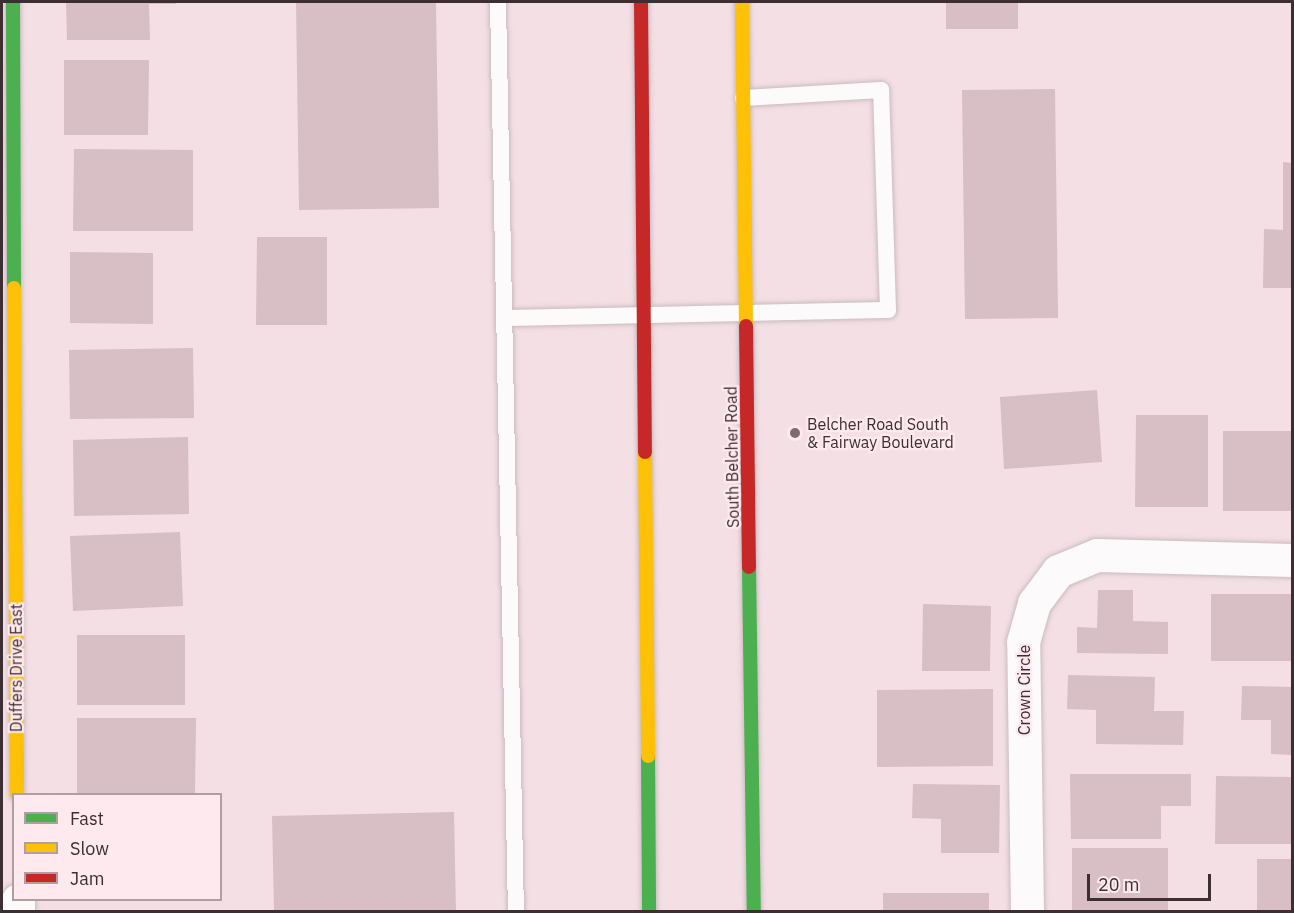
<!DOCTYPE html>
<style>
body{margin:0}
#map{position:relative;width:1294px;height:913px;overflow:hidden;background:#f3dfe4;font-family:"IBM Plex Sans",sans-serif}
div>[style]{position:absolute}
.building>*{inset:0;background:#d8bec5}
.roads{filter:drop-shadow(0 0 2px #cabbbf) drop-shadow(0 0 2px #cabbbf)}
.lane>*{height:16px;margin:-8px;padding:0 8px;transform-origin:8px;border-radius:8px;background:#fdfafb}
.street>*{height:33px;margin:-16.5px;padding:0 16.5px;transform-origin:16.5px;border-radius:16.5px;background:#fdfafb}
.fast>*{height:14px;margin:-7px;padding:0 7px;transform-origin:7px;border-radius:7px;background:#4caf50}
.slow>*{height:14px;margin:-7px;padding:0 7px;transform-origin:7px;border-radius:7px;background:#ffc107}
.jam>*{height:14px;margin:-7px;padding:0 7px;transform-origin:7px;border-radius:7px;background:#c62828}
.dots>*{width:16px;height:16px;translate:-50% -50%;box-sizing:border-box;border:3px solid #fee9ee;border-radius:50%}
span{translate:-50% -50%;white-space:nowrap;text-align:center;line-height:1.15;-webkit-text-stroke:4.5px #fee9ee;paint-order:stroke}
.poi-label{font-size:16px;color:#3c2e32}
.left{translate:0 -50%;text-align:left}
.street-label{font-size:16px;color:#3c2e32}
.frame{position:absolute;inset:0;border:3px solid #3c2e32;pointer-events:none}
.legend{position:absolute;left:12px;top:793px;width:210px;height:108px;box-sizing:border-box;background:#fee9ee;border:2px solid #b09ea3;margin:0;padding:8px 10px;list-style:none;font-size:18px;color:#3c2e32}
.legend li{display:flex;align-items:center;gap:12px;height:30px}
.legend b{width:30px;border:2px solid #b09ea3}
.scale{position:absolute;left:1087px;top:874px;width:124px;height:27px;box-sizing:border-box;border:3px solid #3c2e32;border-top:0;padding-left:8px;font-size:18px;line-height:21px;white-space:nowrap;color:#3c2e32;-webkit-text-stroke:4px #fee9ee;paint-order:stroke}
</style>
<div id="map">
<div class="building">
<div style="clip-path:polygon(66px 2px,176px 2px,176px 4px,149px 4px,150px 40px,67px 40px)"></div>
<div style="clip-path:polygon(296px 2px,436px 2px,439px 208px,299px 210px)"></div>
<div style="clip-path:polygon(946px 2px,1018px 2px,1018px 29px,946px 29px)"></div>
<div style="clip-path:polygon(64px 60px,149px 60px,148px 135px,64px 135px)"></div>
<div style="clip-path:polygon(1055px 89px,1058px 318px,965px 319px,962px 90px)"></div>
<div style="clip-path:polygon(74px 149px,193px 150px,193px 231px,73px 231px)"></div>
<div style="clip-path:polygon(1283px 162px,1292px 163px,1292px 288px,1263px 288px,1264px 229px,1283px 230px)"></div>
<div style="clip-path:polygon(257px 237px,327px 237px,327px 325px,256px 325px)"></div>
<div style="clip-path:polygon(70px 252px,153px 253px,153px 324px,70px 323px)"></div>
<div style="clip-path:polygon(193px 348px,194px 418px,70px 419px,69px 350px)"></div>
<div style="clip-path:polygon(1097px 390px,1102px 462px,1004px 469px,1000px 397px)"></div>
<div style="clip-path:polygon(1136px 415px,1208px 415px,1208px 507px,1135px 507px)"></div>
<div style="clip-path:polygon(1223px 431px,1292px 431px,1292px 511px,1223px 511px)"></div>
<div style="clip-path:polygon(188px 437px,189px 514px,74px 516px,73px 440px)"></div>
<div style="clip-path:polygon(180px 532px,183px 606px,73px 611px,70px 536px)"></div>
<div style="clip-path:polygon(1098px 590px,1133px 590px,1133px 621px,1168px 622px,1168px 654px,1077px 653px,1077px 627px,1097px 628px)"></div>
<div style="clip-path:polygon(1211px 594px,1292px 594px,1292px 661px,1211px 661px)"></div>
<div style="clip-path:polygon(923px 604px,991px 606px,990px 671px,922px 671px)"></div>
<div style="clip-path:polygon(77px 635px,185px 635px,185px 705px,77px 705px)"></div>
<div style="clip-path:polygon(1068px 675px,1155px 677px,1154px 711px,1184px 711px,1183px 745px,1096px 744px,1096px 710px,1067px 709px)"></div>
<div style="clip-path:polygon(1242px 686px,1292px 687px,1292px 755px,1271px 754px,1271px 720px,1241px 720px)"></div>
<div style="clip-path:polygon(993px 689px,993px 766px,877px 767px,877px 690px)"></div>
<div style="clip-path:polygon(77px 718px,196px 718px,195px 794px,77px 793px)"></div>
<div style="clip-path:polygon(1070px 774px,1191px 774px,1191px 806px,1161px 806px,1161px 839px,1071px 839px)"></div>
<div style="clip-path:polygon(1216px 776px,1292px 777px,1292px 844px,1215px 844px)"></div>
<div style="clip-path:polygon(913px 784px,1000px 785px,999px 853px,941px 853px,941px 819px,912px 818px)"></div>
<div style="clip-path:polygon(454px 812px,456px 912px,274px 912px,272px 816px)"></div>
<div style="clip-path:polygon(1072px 848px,1168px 848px,1168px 912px,1072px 912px)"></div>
<div style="clip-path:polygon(1257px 859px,1292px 859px,1292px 912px,1257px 912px)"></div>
<div style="clip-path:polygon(883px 893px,989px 893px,989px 912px,883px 912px)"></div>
</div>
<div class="roads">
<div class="lane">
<div style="left:498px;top:2px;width:910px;rotate:88.87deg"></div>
<div style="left:505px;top:318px;width:383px;rotate:-1.2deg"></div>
<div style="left:888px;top:310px;width:220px;rotate:-91.8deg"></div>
<div style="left:881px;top:90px;width:138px;rotate:176.7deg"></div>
</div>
<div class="street">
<div style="left:18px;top:900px;width:12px;rotate:90deg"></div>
<div style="left:1027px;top:912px;width:270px;rotate:-90.8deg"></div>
<div style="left:1023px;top:642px;width:41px;rotate:-74.2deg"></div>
<div style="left:1034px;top:603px;width:40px;rotate:-53deg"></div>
<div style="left:1058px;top:571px;width:42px;rotate:-22.3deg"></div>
<div style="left:1097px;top:555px;width:195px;rotate:1.5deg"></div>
</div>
<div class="fast">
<div style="left:13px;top:2px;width:286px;rotate:89.8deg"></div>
<div style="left:749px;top:567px;width:345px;rotate:89.2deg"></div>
<div style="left:648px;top:756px;width:156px;rotate:89.6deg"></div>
</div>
<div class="slow">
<div style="left:742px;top:2px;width:324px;rotate:89.3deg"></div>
<div style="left:14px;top:288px;width:506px;rotate:89.66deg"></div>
<div style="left:645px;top:452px;width:304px;rotate:89.4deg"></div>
</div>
<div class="jam">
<div style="left:641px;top:2px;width:450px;rotate:89.5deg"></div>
<div style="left:746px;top:326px;width:241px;rotate:89.3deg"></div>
</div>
</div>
<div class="dots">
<div style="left:795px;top:433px;background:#7c6c70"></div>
</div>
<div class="poi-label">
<span class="left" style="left:807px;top:433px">Belcher Road South<br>&amp; Fairway Boulevard</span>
</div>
<div class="street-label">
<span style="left:732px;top:457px;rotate:-91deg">South Belcher Road</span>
<span style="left:16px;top:668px;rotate:-90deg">Duffers Drive East</span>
<span style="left:1024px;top:690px;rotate:-90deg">Crown Circle</span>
</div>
<div class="frame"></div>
<ul class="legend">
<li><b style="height:8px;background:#4caf50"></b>Fast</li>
<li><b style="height:8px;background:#ffc107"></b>Slow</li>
<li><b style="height:8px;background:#c62828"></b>Jam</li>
</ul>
<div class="scale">20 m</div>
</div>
